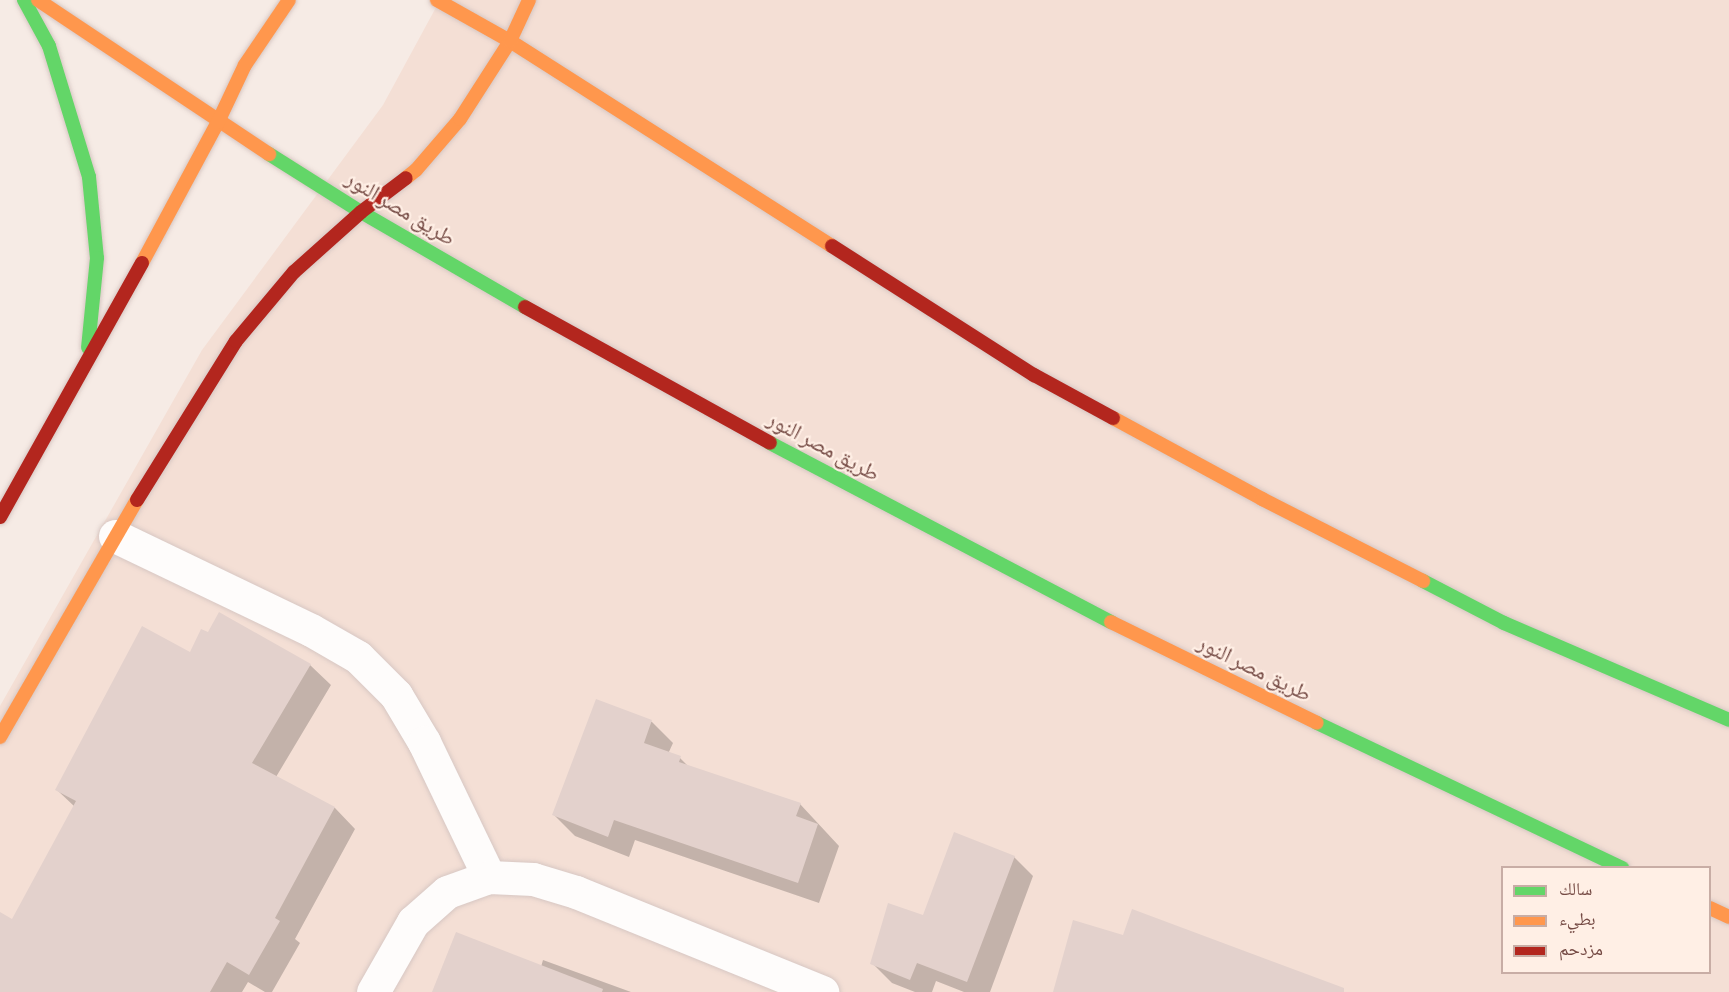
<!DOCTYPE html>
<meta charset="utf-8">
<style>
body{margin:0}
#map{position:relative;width:1729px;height:992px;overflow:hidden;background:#f6ebe5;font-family:"Alegreya Sans","Noto Naskh Arabic",sans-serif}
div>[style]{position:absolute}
.residential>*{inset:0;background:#f4dfd5}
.shadow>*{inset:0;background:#0003}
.building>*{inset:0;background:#e3d1cc}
.roads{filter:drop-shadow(0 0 2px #d7c7c3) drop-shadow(0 0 2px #d7c7c3)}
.street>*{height:33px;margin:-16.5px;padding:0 16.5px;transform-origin:16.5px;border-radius:16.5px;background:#fefcfb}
.fast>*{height:14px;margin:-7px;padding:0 7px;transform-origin:7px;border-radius:7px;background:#63d668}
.slow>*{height:14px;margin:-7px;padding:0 7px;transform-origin:7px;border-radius:7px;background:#ff974d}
.jam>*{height:14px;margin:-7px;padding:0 7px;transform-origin:7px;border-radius:7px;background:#b3261e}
span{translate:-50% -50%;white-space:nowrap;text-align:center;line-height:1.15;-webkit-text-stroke:4.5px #ffefe5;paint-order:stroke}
.street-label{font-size:22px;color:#754a44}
.legend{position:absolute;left:1501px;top:866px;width:210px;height:108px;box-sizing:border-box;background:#ffefe5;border:2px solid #c8ada5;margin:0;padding:8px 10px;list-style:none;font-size:18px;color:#754a44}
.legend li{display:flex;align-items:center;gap:12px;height:30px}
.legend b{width:30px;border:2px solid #c8ada5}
</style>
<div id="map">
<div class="residential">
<div style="clip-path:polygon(evenodd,440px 0,1729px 0,1729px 992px,0 992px,0 706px,202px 350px,383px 105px,440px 0,1502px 868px,1710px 868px,1710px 972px,1502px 972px,1502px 868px)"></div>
</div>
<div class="shadow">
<div style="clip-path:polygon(191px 654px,310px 665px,331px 685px,276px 777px,335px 808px,355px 829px,295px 939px,300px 943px,272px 992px,265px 992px,248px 982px,242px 992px,0 992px,0 914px,13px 921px,75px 807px,57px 790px)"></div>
<div style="clip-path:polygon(597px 701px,652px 722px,673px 743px,668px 754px,680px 758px,689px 767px,800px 804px,839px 846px,819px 903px,635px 840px,629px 857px,575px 836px,554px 815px)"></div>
<div style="clip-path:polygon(1014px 857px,1033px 876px,990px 992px,964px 992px,936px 981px,932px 992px,915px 992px,892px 983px,872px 963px,924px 916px)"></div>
<div style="clip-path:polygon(543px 960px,631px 992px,434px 992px,541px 967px)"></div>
</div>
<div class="building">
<div style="clip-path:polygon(219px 612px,311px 664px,252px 763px,335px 807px,275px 918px,280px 921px,249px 975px,227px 962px,210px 992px,0 992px,0 912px,12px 919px,76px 801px,55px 790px,142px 626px,190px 652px,201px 629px,208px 632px)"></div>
<div style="clip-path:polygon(596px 699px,652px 720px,644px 743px,681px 756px,679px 762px,801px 803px,796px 816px,818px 824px,798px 883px,614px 820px,608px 837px,552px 815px)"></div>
<div style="clip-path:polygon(954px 832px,1015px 856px,967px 982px,917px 963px,910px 980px,870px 964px,888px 903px,923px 915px)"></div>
<div style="clip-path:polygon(1132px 909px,1344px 988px,1344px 992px,1053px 992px,1073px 920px,1123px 935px)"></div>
<div style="clip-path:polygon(456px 932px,603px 989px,602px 992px,432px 992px)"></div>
</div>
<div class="roads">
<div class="street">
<div style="left:115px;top:536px;width:217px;rotate:25.6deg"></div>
<div style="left:311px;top:630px;width:54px;rotate:29.9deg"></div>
<div style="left:358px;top:657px;width:54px;rotate:45deg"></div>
<div style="left:396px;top:695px;width:55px;rotate:59.2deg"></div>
<div style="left:424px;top:742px;width:150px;rotate:64.3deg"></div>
<div style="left:373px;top:992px;width:81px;rotate:-60.3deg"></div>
<div style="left:413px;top:922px;width:45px;rotate:-41.4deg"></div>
<div style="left:447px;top:892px;width:45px;rotate:-19.7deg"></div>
<div style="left:489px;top:877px;width:44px;rotate:2.6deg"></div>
<div style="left:533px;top:879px;width:45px;rotate:16.8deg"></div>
<div style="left:576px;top:892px;width:266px;rotate:22.1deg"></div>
</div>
<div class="fast">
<div style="left:24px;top:0;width:52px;rotate:61.5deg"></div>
<div style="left:49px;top:46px;width:137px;rotate:73deg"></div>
<div style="left:89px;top:177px;width:81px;rotate:84.4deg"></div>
<div style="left:97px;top:258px;width:90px;rotate:95.7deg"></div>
<div style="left:269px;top:154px;width:109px;rotate:32.2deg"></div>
<div style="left:361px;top:212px;width:190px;rotate:30.1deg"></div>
<div style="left:770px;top:443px;width:385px;rotate:27.7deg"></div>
<div style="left:1423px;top:581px;width:91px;rotate:27.4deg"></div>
<div style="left:1504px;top:623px;width:245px;rotate:23.3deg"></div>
<div style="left:1317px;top:723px;width:338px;rotate:25.4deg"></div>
</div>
<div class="slow">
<div style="left:38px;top:0;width:278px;rotate:33.7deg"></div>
<div style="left:437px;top:0;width:84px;rotate:29.3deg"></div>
<div style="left:510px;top:41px;width:382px;rotate:32.5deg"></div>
<div style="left:406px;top:178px;width:13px;rotate:-39deg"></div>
<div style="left:416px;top:170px;width:67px;rotate:-49.2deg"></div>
<div style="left:460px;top:119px;width:93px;rotate:-57.3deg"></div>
<div style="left:510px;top:41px;width:45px;rotate:-65.1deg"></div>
<div style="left:142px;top:263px;width:160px;rotate:-61.7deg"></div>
<div style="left:218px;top:122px;width:63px;rotate:-64.7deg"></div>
<div style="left:245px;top:65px;width:78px;rotate:-55.9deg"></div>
<div style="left:1113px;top:418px;width:170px;rotate:28.5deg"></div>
<div style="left:1262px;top:499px;width:181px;rotate:27deg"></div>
<div style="left:1111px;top:622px;width:229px;rotate:26.1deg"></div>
<div style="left:0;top:737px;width:274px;rotate:-60deg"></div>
<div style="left:1710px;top:908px;width:21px;rotate:25deg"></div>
</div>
<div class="jam">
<div style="left:832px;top:246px;width:240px;rotate:32.6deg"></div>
<div style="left:1034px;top:375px;width:90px;rotate:28.6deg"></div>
<div style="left:525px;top:307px;width:280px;rotate:29deg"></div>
<div style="left:137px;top:500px;width:187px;rotate:-58.1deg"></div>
<div style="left:236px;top:341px;width:90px;rotate:-50deg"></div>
<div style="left:294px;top:272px;width:90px;rotate:-41.8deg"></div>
<div style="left:361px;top:212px;width:56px;rotate:-37.1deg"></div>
<div style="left:0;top:517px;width:291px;rotate:-60.8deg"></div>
</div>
</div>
<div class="street-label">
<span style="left:400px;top:209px;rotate:31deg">طريق مصر النور</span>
<span style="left:823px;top:447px;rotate:28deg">طريق مصر النور</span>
<span style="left:1254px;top:669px;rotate:26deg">طريق مصر النور</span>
</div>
<ul class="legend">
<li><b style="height:8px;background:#63d668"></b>سالك</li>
<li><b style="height:8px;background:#ff974d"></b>بطيء</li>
<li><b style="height:8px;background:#b3261e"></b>مزدحم</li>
</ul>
</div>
